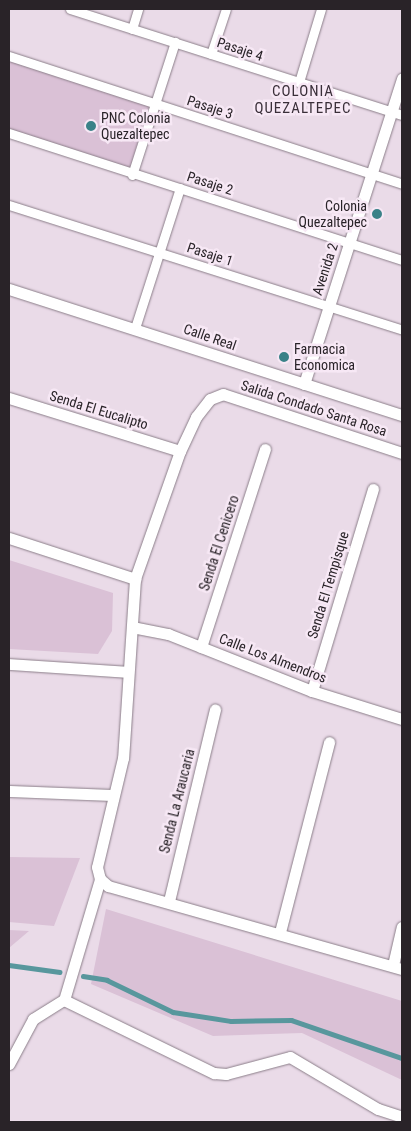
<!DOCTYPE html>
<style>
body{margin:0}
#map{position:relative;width:411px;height:1131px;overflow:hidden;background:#eadbe8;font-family:"Roboto Condensed",sans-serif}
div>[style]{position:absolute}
.green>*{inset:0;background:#dac1d6}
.stream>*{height:4.5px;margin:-2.25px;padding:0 2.25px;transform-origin:2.25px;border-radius:2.25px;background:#58979d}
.roads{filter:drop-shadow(0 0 1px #8b7e89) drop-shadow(0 0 1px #8b7e89)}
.pedestrian>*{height:9px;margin:-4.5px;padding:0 4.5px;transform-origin:4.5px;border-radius:4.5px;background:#fff}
.minor>*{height:11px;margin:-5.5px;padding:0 5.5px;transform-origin:5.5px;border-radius:5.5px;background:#fff}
.dots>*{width:14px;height:14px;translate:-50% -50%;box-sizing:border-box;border:2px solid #f7e8f5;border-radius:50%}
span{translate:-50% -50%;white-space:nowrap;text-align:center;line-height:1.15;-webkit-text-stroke:5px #f7e8f5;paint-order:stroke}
.street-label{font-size:14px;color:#292328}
.poi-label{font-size:14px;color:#292328}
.left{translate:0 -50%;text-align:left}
.right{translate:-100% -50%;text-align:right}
.neighbourhood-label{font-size:15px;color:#3a2f39;letter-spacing:1px}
.frame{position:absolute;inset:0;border:10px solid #292328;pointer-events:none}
</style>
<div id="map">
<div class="green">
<div style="clip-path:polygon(9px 61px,149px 106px,130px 169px,9px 130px)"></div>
<div style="clip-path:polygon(9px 560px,113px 593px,112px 631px,98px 654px,9px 649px)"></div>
<div style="clip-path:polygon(9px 857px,80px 858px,54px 926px,9px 922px)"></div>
<div style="clip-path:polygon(106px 909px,402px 1001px,402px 1080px,302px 1033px,213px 1036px,91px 984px)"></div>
<div style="clip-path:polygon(9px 930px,29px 931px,9px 948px)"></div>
</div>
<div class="stream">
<div style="left:9px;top:965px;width:51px;rotate:7.8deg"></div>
<div style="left:83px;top:976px;width:24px;rotate:9deg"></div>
<div style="left:107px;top:980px;width:73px;rotate:25.9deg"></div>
<div style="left:173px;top:1012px;width:59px;rotate:8.8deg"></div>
<div style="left:231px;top:1021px;width:60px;rotate:-1deg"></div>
<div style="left:291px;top:1020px;width:117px;rotate:18.9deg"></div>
</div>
<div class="roads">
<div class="pedestrian">
<div style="left:70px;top:9px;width:349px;rotate:17.7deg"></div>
<div style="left:132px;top:29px;width:21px;rotate:-73deg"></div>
<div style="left:211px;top:54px;width:47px;rotate:-71.6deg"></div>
<div style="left:9px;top:56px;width:413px;rotate:18deg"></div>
<div style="left:299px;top:82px;width:76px;rotate:-73.2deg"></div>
<div style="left:9px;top:133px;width:413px;rotate:17.9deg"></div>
<div style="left:132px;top:175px;width:140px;rotate:-72.1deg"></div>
<div style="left:9px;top:205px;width:412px;rotate:17.6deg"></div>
<div style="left:135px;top:328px;width:147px;rotate:-72.2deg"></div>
</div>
<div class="minor">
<div style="left:9px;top:289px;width:413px;rotate:17.8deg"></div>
<div style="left:304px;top:384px;width:321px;rotate:-72.2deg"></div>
<div style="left:9px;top:398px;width:179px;rotate:17.2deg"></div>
<div style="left:402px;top:453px;width:188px;rotate:-161.8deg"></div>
<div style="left:223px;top:394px;width:14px;rotate:159deg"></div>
<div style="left:210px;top:399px;width:23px;rotate:128deg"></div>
<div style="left:196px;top:417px;width:38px;rotate:115deg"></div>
<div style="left:180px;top:451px;width:136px;rotate:109.4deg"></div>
<div style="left:135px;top:579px;width:179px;rotate:93.8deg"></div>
<div style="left:123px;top:758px;width:112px;rotate:103.4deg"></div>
<div style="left:97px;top:867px;width:12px;rotate:76deg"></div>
<div style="left:100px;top:879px;width:11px;rotate:41deg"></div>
<div style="left:108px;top:886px;width:305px;rotate:15.8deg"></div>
<div style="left:9px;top:538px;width:133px;rotate:18deg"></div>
<div style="left:132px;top:627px;width:37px;rotate:11deg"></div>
<div style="left:168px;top:634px;width:155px;rotate:21.6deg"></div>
<div style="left:312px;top:691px;width:94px;rotate:17.3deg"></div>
<div style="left:201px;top:647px;width:208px;rotate:-72.1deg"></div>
<div style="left:9px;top:664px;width:119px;rotate:3.8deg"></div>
<div style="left:312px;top:691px;width:211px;rotate:-73.2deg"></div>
<div style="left:9px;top:791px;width:104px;rotate:2.2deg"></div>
<div style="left:169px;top:901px;width:197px;rotate:-76.5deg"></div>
<div style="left:280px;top:932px;width:196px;rotate:-75.5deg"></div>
<div style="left:393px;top:965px;width:39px;rotate:-77deg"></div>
<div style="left:64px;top:1000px;width:167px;rotate:26deg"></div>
<div style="left:214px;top:1073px;width:12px;rotate:5deg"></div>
<div style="left:226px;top:1074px;width:66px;rotate:-14.9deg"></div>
<div style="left:290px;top:1057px;width:102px;rotate:30.6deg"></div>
<div style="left:378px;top:1109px;width:25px;rotate:18deg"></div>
<div style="left:9px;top:1064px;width:51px;rotate:-61.9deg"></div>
<div style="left:33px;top:1019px;width:36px;rotate:-32deg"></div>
<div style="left:64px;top:1000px;width:126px;rotate:-73.4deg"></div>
</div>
</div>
<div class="dots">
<div style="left:91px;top:126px;background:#3a8288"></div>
<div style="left:377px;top:214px;background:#3a8288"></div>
<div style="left:284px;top:357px;background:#3a8288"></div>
</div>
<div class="street-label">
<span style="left:240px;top:49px;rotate:18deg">Pasaje 4</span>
<span style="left:210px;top:107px;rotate:18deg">Pasaje 3</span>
<span style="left:210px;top:183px;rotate:18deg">Pasaje 2</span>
<span style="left:210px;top:254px;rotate:18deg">Pasaje 1</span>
<span style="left:325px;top:269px;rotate:-72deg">Avenida 2</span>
<span style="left:210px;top:337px;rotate:19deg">Calle Real</span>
<span style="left:314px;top:408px;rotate:18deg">Salida Condado Santa Rosa</span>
<span style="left:99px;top:410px;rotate:17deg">Senda El Eucalipto</span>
<span style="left:219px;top:543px;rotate:-72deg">Senda El Cenicero</span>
<span style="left:328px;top:585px;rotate:-73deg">Senda El Tempisque</span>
<span style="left:273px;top:658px;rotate:21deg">Calle Los Almendros</span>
<span style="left:177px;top:801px;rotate:-76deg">Senda La Araucaria</span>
</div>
<div class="poi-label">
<span class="left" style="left:101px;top:126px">PNC Colonia<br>Quezaltepec</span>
<span class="right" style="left:367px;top:214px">Colonia<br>Quezaltepec</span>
<span class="left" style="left:294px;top:357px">Farmacia<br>Economica</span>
</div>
<div class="neighbourhood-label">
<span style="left:303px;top:100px">COLONIA<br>QUEZALTEPEC</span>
</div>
<div class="frame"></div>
</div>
